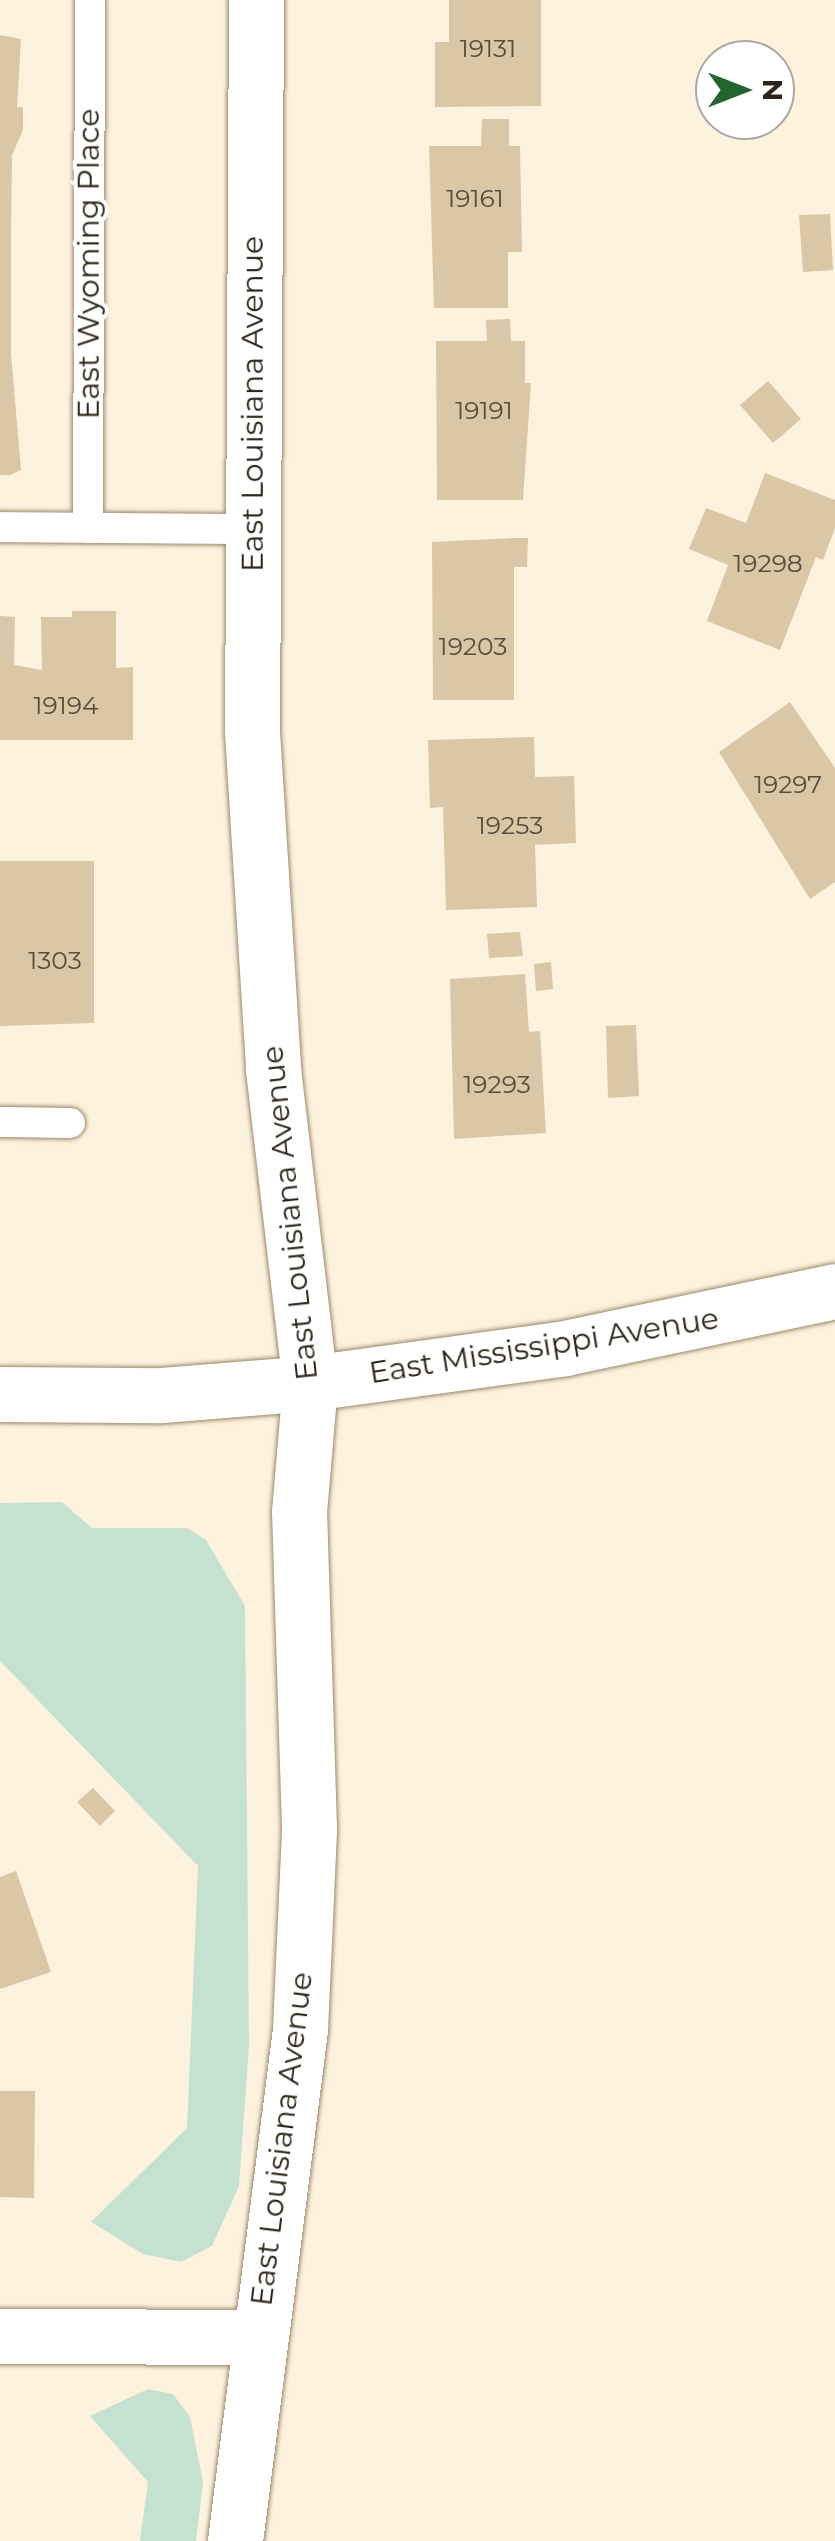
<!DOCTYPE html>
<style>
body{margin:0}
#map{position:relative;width:835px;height:2541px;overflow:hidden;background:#fdf2de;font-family:Montserrat,sans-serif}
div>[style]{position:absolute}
.green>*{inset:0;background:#c5e2d0}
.building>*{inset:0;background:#d9c7a6}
.roads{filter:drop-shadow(0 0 2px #9a896a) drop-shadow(0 0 2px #9a896a)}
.lane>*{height:30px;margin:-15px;padding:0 15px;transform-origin:15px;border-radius:15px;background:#fff}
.street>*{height:55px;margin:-27.5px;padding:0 27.5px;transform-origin:27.5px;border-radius:27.5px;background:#fff}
.secondary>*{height:55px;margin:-27.5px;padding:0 27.5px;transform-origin:27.5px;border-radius:27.5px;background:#fff}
span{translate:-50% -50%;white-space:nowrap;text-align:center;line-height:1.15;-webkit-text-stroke:8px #fff;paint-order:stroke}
.number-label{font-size:25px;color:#574e3c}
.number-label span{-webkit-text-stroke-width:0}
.street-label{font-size:30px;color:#2c2518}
.north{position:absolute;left:695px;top:40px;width:100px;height:100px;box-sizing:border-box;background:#fff;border:2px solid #aba8a3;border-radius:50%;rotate:90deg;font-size:28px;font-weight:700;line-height:40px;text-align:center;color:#2c2518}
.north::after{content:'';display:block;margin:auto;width:35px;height:45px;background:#23652f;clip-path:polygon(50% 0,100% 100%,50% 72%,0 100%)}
</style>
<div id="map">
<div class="green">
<div style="clip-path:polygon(62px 1502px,92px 1528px,187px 1528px,206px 1540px,245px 1606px,249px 2045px,239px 2186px,212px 2246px,181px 2262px,143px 2254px,91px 2222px,187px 2128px,198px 1866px,0 1661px,0 1503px)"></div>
<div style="clip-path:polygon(148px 2389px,173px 2394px,190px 2417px,203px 2482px,196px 2541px,140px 2541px,148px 2482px,90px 2416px)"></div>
</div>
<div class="building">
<div style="clip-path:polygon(449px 0,541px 0,541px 106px,435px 107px,435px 42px,449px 42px)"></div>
<div style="clip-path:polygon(0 35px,21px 39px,17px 107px,23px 107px,23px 130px,12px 155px,11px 234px,11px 354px,21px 470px,10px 475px,0 475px)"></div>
<div style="clip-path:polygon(482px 119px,509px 119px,509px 146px,520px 146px,522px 252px,508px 252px,508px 308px,434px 308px,429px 146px,481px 146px)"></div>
<div style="clip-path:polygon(830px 214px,833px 270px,803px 272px,799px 215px)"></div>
<div style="clip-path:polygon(510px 319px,511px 341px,525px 341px,525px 383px,531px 383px,523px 500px,437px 500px,436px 341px,487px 341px,486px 320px)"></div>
<div style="clip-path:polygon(768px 381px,801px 419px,773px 443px,740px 405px)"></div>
<div style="clip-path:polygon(765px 473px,835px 500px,835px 528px,823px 560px,816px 557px,780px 650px,707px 621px,728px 565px,689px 549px,706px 508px,746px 523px)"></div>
<div style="clip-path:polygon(513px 538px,528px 538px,527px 567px,514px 567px,514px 700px,433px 700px,432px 542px)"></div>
<div style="clip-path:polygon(72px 611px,116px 611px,116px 668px,133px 667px,133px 740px,0 740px,0 616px,15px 617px,14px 665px,42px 670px,41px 617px,72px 617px)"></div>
<div style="clip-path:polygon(790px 702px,835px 768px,835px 882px,810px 899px,719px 752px)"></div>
<div style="clip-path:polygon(534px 737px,535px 777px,574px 776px,576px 843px,535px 845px,537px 907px,446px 910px,443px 807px,430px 808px,428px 740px)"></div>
<div style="clip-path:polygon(0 861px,94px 861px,94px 1023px,0 1026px)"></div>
<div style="clip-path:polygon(520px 932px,523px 956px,489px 958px,487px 934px)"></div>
<div style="clip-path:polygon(551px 962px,553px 989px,536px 991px,534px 964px)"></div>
<div style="clip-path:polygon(525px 974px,529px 1032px,540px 1031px,546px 1133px,454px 1139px,450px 979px)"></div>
<div style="clip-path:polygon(636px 1025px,639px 1096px,608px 1098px,606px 1026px)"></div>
<div style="clip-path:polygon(93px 1788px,115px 1811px,100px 1826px,77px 1802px)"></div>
<div style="clip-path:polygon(16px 1871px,51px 1972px,0 1989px,0 1877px)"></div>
<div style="clip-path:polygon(0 2091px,35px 2091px,34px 2198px,0 2197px)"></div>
</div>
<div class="roads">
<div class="lane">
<div style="left:0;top:527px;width:251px;rotate:0.5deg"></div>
<div style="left:88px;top:528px;width:528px;rotate:-89.78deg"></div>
<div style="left:0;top:1122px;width:70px;rotate:0.8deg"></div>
</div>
<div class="street">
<div style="left:0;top:2336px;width:258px;rotate:0.2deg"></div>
<div style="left:235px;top:2541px;width:516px;rotate:-82.76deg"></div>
<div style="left:300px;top:2029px;width:201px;rotate:-87.4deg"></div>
<div style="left:309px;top:1828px;width:316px;rotate:-91.8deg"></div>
<div style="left:299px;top:1512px;width:129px;rotate:-85.1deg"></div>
</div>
<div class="secondary">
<div style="left:256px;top:0;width:732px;rotate:90.31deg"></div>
<div style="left:252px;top:732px;width:338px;rotate:86.4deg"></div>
<div style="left:273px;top:1069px;width:316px;rotate:83.3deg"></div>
<div style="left:0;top:1394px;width:162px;rotate:0.4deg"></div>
<div style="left:162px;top:1395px;width:148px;rotate:-4.6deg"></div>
<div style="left:310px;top:1383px;width:257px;rotate:-7.8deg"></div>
<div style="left:565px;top:1348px;width:276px;rotate:-11.9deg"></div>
</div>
</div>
<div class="number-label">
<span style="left:488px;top:48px">19131</span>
<span style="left:475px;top:198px">19161</span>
<span style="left:484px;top:410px">19191</span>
<span style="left:768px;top:563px">19298</span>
<span style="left:473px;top:646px">19203</span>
<span style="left:66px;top:705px">19194</span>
<span style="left:788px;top:784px">19297</span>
<span style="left:510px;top:825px">19253</span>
<span style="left:55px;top:960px">1303</span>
<span style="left:497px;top:1084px">19293</span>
</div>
<div class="street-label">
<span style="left:89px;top:264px;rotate:-90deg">East Wyoming Place</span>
<span style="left:253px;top:404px;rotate:-90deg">East Louisiana Avenue</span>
<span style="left:290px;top:1213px;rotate:-96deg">East Louisiana Avenue</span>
<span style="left:544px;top:1346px;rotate:-9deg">East Mississippi Avenue</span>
<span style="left:282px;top:2139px;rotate:-83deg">East Louisiana Avenue</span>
</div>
<div class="north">N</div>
</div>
